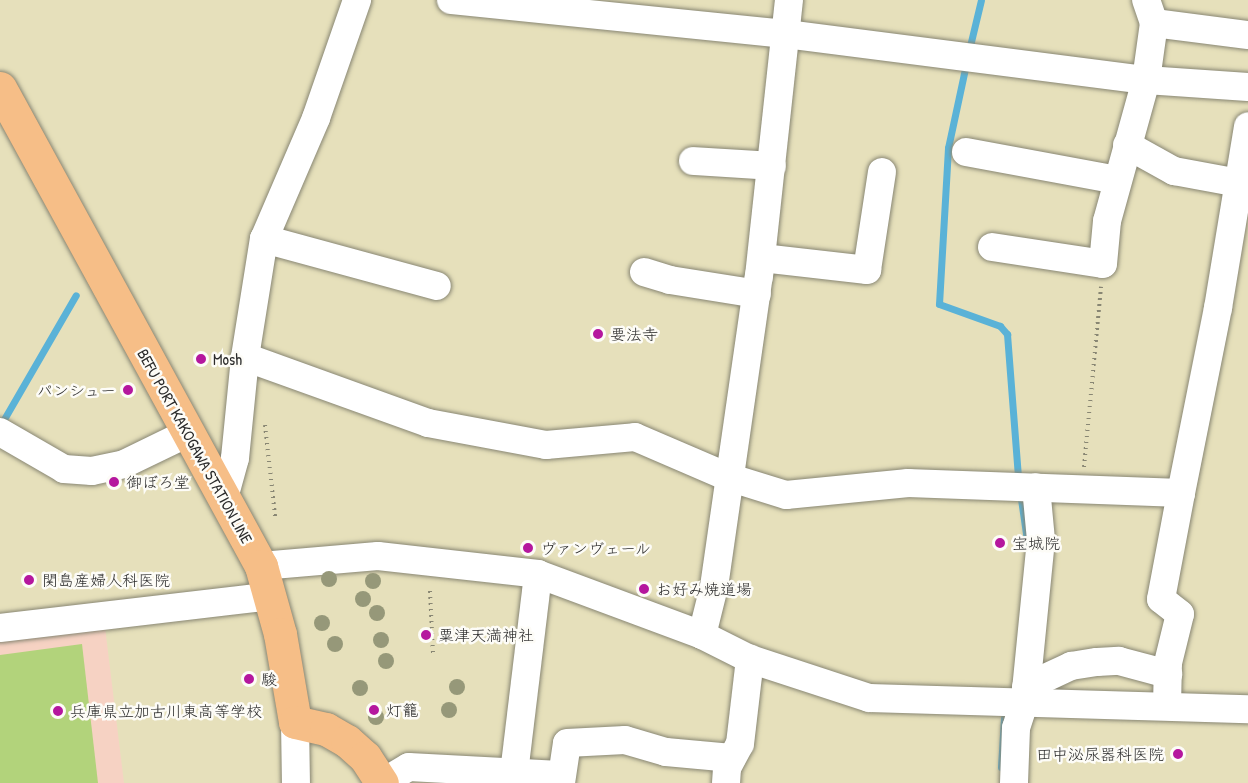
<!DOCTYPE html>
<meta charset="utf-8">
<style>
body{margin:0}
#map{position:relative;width:1248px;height:783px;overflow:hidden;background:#e6e0bb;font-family:"Patrick Hand","Klee One",sans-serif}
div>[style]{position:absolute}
.built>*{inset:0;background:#f6d2c3}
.green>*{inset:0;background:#b2d37b}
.stream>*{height:7px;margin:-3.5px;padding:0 3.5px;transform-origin:3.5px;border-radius:3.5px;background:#5ab2d7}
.path>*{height:4px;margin-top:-2px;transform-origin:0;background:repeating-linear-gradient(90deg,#888673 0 1.5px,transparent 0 6px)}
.roads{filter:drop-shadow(0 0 2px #888673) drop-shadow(0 0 2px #888673)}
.minor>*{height:28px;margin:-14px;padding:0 14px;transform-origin:14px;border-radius:14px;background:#fff}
.major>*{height:33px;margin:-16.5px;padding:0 16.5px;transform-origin:16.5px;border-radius:16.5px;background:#f6be87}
.trees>*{width:16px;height:16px;margin:-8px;border-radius:50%;background:#969879}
.dots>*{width:16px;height:16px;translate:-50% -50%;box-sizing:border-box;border:3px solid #fdfcf7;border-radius:50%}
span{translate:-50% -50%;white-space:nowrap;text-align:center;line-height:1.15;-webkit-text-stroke:5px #fdfcf7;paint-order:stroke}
.poi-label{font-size:16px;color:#2b2b2b}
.left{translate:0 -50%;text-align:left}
.right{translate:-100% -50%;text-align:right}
.street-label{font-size:16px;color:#2b2b2b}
</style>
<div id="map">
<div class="built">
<div style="clip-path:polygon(105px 627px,124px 783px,0 783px,0 639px)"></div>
</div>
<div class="green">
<div style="clip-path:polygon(82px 644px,98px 783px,0 783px,0 655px)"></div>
</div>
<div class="stream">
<div style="left:969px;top:50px;width:51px;rotate:-76.5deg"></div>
<div style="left:966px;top:64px;width:86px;rotate:102.1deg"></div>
<div style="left:948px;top:148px;width:156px;rotate:93.3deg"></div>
<div style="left:939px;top:304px;width:65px;rotate:19.8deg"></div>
<div style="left:1000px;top:326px;width:11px;rotate:49deg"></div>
<div style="left:1007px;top:334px;width:144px;rotate:85.6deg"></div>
<div style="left:0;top:426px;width:151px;rotate:-59.9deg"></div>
<div style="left:1021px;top:499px;width:49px;rotate:81.7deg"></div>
<div style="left:1001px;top:767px;width:49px;rotate:-86.5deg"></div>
</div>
<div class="path">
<div style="left:265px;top:425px;width:92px;rotate:83.7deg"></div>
<div style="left:1084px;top:467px;width:181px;rotate:-84.6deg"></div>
<div style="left:430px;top:591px;width:62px;rotate:87.2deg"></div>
</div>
<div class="roads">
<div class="minor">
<div style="left:451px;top:0;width:337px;rotate:5.8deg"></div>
<div style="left:786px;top:34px;width:363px;rotate:7.3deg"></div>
<div style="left:1146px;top:80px;width:102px;rotate:3.9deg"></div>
<div style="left:1154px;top:23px;width:95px;rotate:7.3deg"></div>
<div style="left:1127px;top:145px;width:54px;rotate:29deg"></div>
<div style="left:1174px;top:171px;width:66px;rotate:10.5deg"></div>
<div style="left:966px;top:152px;width:154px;rotate:10.5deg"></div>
<div style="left:693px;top:161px;width:79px;rotate:3.6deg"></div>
<div style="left:264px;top:239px;width:179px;rotate:15.2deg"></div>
<div style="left:992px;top:247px;width:112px;rotate:8.7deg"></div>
<div style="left:1103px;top:264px;width:43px;rotate:-84.7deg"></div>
<div style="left:1107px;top:221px;width:146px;rotate:-74.5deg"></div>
<div style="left:1146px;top:80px;width:58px;rotate:-82deg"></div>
<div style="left:1154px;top:23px;width:24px;rotate:-109deg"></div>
<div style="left:762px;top:258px;width:106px;rotate:6.5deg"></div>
<div style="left:867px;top:270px;width:99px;rotate:-81.3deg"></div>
<div style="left:644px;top:272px;width:27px;rotate:17deg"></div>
<div style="left:670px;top:280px;width:88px;rotate:9.1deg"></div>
<div style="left:245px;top:357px;width:120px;rotate:-80.9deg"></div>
<div style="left:264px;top:239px;width:132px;rotate:-66.7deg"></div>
<div style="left:316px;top:118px;width:125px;rotate:-70.8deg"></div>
<div style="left:0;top:432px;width:74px;rotate:30deg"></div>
<div style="left:64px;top:469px;width:28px;rotate:4deg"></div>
<div style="left:92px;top:471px;width:33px;rotate:-12deg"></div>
<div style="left:124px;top:464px;width:69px;rotate:-25.8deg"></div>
<div style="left:224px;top:498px;width:41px;rotate:-74.6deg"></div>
<div style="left:235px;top:458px;width:101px;rotate:-84.3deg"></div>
<div style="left:245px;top:357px;width:195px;rotate:19.8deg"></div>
<div style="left:428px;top:423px;width:120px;rotate:10.6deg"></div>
<div style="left:546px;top:445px;width:89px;rotate:-5.1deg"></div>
<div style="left:635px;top:437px;width:101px;rotate:23.3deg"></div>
<div style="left:728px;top:477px;width:61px;rotate:17.2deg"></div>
<div style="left:786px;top:495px;width:123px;rotate:-5.6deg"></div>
<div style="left:908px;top:483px;width:273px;rotate:2.1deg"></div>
<div style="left:1181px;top:493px;width:189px;rotate:-78.7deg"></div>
<div style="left:1218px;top:308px;width:184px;rotate:-80.6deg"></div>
<div style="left:261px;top:566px;width:117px;rotate:-4.9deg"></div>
<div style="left:378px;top:556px;width:161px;rotate:6.4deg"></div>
<div style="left:538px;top:574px;width:175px;rotate:20.4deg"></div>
<div style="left:702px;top:635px;width:54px;rotate:26.6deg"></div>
<div style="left:750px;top:659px;width:125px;rotate:18.1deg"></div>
<div style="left:869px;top:698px;width:379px;rotate:1.7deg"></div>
<div style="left:0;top:628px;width:273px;rotate:-6.7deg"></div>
<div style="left:702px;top:635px;width:49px;rotate:-76deg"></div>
<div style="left:714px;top:587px;width:314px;rotate:-81.8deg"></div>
<div style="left:759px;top:276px;width:278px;rotate:-83.8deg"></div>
<div style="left:1026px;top:687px;width:50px;rotate:-25deg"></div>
<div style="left:1071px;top:666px;width:26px;rotate:-9deg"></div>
<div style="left:1097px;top:662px;width:22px;rotate:-3deg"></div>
<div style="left:1119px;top:661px;width:51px;rotate:14.9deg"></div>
<div style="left:1167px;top:706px;width:43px;rotate:-88.7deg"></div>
<div style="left:1168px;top:663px;width:50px;rotate:-76.2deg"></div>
<div style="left:1180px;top:614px;width:24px;rotate:-142deg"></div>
<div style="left:1161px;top:599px;width:108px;rotate:-79.3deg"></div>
<div style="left:295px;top:722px;width:61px;rotate:89.1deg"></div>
<div style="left:514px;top:773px;width:200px;rotate:-83.1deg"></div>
<div style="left:382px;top:783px;width:31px;rotate:-31deg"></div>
<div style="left:409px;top:767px;width:151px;rotate:3deg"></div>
<div style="left:561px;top:783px;width:40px;rotate:-81.5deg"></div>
<div style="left:567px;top:743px;width:58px;rotate:-3deg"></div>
<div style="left:625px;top:740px;width:43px;rotate:16.3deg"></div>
<div style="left:666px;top:752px;width:66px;rotate:5.2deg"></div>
<div style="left:726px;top:783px;width:15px;rotate:-86deg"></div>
<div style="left:727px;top:768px;width:27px;rotate:-62deg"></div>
<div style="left:740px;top:744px;width:86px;rotate:-83.3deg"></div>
<div style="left:1014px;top:783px;width:55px;rotate:-87.9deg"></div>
<div style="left:1016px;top:728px;width:29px;rotate:-72deg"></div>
<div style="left:1025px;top:700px;width:161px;rotate:-84.3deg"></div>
<div style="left:1041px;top:540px;width:53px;rotate:-95.4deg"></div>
</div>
<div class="major">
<div style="left:0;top:88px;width:545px;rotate:61.36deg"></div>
<div style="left:261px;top:566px;width:71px;rotate:74.4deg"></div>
<div style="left:280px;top:634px;width:89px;rotate:80.3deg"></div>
<div style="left:295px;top:722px;width:32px;rotate:13deg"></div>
<div style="left:326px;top:729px;width:24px;rotate:30deg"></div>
<div style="left:347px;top:741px;width:24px;rotate:42deg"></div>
<div style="left:365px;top:757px;width:31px;rotate:57deg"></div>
</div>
</div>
<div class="trees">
<div style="left:329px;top:579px"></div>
<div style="left:373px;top:581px"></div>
<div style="left:363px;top:599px"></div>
<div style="left:377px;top:613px"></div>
<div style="left:322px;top:623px"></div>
<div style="left:381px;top:640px"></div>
<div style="left:335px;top:644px"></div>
<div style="left:386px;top:661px"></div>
<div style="left:457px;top:687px"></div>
<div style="left:360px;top:688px"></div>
<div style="left:449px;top:710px"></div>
<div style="left:376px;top:717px"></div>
</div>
<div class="dots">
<div style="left:598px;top:334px;background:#b5179e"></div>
<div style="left:201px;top:359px;background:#b5179e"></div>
<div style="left:128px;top:390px;background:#b5179e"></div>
<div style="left:114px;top:482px;background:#b5179e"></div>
<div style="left:1000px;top:543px;background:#b5179e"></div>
<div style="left:528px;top:548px;background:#b5179e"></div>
<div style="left:29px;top:580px;background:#b5179e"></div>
<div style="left:644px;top:589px;background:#b5179e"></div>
<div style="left:426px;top:635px;background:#b5179e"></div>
<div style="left:249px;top:679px;background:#b5179e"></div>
<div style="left:374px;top:710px;background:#b5179e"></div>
<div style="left:58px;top:711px;background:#b5179e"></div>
<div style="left:1178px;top:754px;background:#b5179e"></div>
</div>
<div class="poi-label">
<span class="left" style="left:610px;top:334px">要法寺</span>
<span class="left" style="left:213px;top:359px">Mosh</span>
<span class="right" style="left:116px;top:390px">パンシュー</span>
<span class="left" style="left:126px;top:482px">御ぼろ堂</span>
<span class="left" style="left:1012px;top:543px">宝城院</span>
<span class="left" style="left:540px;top:548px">ヴァンヴェール</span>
<span class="left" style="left:42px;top:580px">関島産婦人科医院</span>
<span class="left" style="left:656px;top:589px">お好み焼道場</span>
<span class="left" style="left:438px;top:635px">粟津天満神社</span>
<span class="left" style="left:261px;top:679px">駿</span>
<span class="left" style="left:386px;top:710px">灯籠</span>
<span class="left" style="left:70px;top:711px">兵庫県立加古川東高等学校</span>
<span class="right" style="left:1164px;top:754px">田中泌尿器科医院</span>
</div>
<div class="street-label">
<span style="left:195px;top:446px;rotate:61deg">BEFU PORT KAKOGAWA STATION LINE</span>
</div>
</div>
